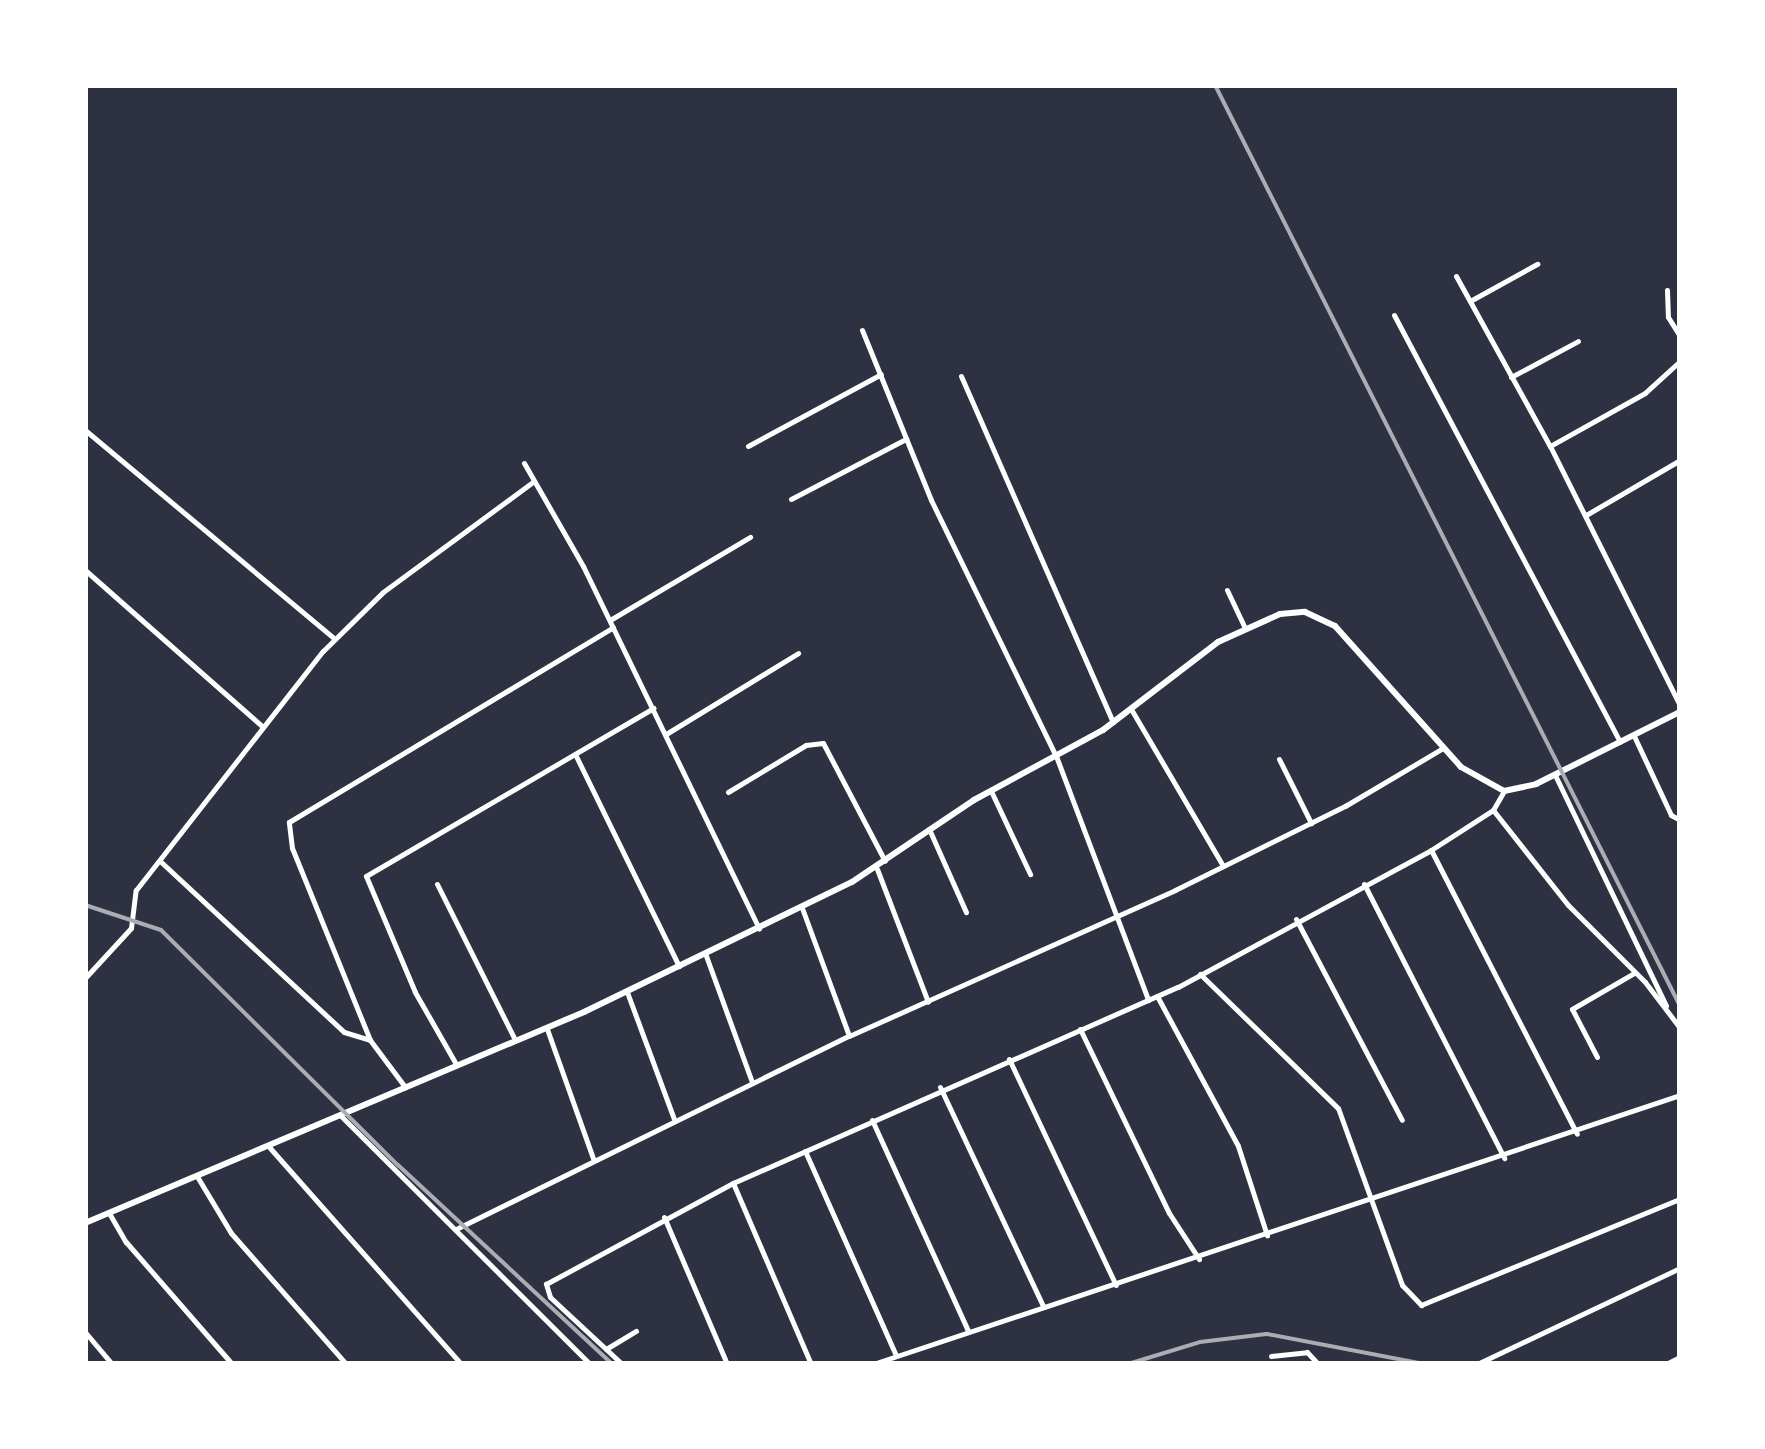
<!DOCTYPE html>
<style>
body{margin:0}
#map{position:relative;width:1765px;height:1449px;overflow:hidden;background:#2d3142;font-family:"IBM Plex Sans",sans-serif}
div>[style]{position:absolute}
.minor>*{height:5px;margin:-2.5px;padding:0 2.5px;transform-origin:2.5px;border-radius:2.5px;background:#fff}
.tertiary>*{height:6px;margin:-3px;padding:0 3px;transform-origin:3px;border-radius:3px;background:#fff}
.rail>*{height:4px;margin:-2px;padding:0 2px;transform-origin:2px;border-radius:2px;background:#abadb3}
span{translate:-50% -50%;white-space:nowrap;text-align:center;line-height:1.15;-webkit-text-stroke:10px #fff;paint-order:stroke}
.frame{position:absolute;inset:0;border:88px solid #fff;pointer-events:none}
</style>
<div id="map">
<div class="minor">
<div style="left:1456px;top:276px;width:194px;rotate:61.1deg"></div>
<div style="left:1667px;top:290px;width:27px;rotate:88deg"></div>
<div style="left:1668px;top:317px;width:22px;rotate:58deg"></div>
<div style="left:1470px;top:301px;width:77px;rotate:-28.9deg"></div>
<div style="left:1394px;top:315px;width:483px;rotate:62.1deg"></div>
<div style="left:862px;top:330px;width:183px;rotate:67.9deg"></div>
<div style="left:931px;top:500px;width:285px;rotate:64deg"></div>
<div style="left:1056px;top:756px;width:261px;rotate:69.3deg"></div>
<div style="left:1680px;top:361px;width:47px;rotate:137.6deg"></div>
<div style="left:1645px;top:393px;width:109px;rotate:150.8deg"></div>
<div style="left:1550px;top:446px;width:291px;rotate:63.4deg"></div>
<div style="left:961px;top:376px;width:378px;rotate:66.3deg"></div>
<div style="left:1511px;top:377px;width:76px;rotate:-28.2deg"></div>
<div style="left:85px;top:430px;width:324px;rotate:39.9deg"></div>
<div style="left:748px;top:446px;width:151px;rotate:-28.4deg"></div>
<div style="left:524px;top:463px;width:119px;rotate:60.2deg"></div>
<div style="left:583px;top:566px;width:403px;rotate:64.1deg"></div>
<div style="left:791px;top:499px;width:130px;rotate:-27.6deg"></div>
<div style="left:1586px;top:515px;width:109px;rotate:-30.3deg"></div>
<div style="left:85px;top:570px;width:236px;rotate:41.4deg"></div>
<div style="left:1227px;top:590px;width:42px;rotate:64.7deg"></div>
<div style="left:610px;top:620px;width:163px;rotate:-30.7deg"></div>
<div style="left:1131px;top:709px;width:182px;rotate:59.6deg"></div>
<div style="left:666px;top:734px;width:155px;rotate:-31.5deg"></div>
<div style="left:1634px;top:736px;width:87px;rotate:64.9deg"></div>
<div style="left:1671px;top:815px;width:10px;rotate:29deg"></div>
<div style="left:576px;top:756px;width:234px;rotate:63.9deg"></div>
<div style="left:1279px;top:759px;width:72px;rotate:63.4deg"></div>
<div style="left:1555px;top:775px;width:256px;rotate:64.3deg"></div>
<div style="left:991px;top:791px;width:92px;rotate:64.8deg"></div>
<div style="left:728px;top:792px;width:91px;rotate:-31.1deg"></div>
<div style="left:806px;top:745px;width:17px;rotate:-7deg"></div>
<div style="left:823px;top:743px;width:133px;rotate:62.3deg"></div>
<div style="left:1493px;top:810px;width:121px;rotate:51.7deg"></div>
<div style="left:1568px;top:905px;width:109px;rotate:45deg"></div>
<div style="left:1645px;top:982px;width:58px;rotate:52.7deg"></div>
<div style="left:929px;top:829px;width:91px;rotate:66deg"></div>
<div style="left:1431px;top:850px;width:319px;rotate:62.8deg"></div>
<div style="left:160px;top:861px;width:251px;rotate:42.9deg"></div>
<div style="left:344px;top:1032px;width:27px;rotate:17deg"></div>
<div style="left:370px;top:1040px;width:59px;rotate:53.3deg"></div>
<div style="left:877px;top:869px;width:142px;rotate:69deg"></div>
<div style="left:437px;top:884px;width:174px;rotate:63.4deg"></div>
<div style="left:1364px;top:884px;width:308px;rotate:62.9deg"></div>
<div style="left:802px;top:908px;width:136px;rotate:69.8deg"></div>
<div style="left:1296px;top:919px;width:227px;rotate:62.2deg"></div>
<div style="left:705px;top:953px;width:137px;rotate:70deg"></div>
<div style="left:1200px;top:974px;width:192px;rotate:44.2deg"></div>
<div style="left:1338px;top:1108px;width:188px;rotate:70.1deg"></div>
<div style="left:1402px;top:1285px;width:28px;rotate:46deg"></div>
<div style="left:1421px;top:1305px;width:280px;rotate:-22.3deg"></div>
<div style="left:85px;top:978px;width:68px;rotate:-47.4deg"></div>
<div style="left:131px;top:928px;width:38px;rotate:-83deg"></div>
<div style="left:136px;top:890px;width:303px;rotate:-52deg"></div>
<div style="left:323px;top:651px;width:84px;rotate:-44.5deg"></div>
<div style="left:383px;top:592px;width:187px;rotate:-36.3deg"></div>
<div style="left:627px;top:992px;width:135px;rotate:69.7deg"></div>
<div style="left:1157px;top:996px;width:170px;rotate:61.6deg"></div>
<div style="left:1238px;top:1146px;width:94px;rotate:72deg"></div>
<div style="left:547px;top:1029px;width:137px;rotate:70.4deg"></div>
<div style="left:1080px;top:1029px;width:204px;rotate:64.2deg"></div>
<div style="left:1169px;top:1213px;width:55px;rotate:56.9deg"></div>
<div style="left:370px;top:1040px;width:207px;rotate:-112.1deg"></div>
<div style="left:292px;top:848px;width:26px;rotate:-97deg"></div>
<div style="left:289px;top:822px;width:378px;rotate:-31deg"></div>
<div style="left:1597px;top:1057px;width:54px;rotate:-117.5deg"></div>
<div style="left:1572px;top:1009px;width:72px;rotate:-30.1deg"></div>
<div style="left:1009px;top:1059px;width:250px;rotate:64.7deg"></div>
<div style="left:456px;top:1064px;width:83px;rotate:-119.7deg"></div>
<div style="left:415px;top:992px;width:126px;rotate:-112.9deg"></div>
<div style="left:366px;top:876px;width:333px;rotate:-30.3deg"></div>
<div style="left:940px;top:1087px;width:242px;rotate:64.8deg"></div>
<div style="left:341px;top:1116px;width:351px;rotate:44.9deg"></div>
<div style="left:872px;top:1120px;width:232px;rotate:65.5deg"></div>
<div style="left:270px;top:1148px;width:288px;rotate:48.5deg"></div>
<div style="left:805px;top:1151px;width:223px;rotate:66deg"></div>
<div style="left:198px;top:1178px;width:64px;rotate:59deg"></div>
<div style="left:231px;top:1233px;width:174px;rotate:48.7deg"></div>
<div style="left:733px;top:1183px;width:197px;rotate:66.7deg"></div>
<div style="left:109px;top:1213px;width:34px;rotate:60deg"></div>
<div style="left:126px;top:1242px;width:162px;rotate:49deg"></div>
<div style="left:664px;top:1217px;width:160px;rotate:66.8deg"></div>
<div style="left:458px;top:1228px;width:436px;rotate:-26.2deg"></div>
<div style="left:849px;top:1036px;width:357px;rotate:-24.1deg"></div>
<div style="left:1175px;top:890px;width:190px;rotate:-26.3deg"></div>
<div style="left:1345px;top:806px;width:114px;rotate:-30.6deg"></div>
<div style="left:85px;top:1332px;width:42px;rotate:49.8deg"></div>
<div style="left:606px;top:1349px;width:35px;rotate:-31deg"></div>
<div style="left:1271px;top:1356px;width:36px;rotate:-6deg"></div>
<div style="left:1307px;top:1352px;width:16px;rotate:47deg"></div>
<div style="left:622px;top:1364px;width:98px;rotate:-137.1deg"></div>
<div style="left:550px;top:1297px;width:14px;rotate:-107deg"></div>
<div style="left:546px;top:1284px;width:213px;rotate:-28.4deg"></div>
<div style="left:733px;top:1183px;width:486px;rotate:-23.8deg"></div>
<div style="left:1178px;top:987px;width:288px;rotate:-28.4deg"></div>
<div style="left:1431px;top:850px;width:74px;rotate:-32.8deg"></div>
<div style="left:1493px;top:810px;width:22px;rotate:-60deg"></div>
<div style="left:873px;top:1364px;width:851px;rotate:-18.43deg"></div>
<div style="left:1477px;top:1364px;width:225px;rotate:-25.3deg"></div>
<div style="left:1666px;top:1364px;width:16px;rotate:-27deg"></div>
</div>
<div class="tertiary">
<div style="left:85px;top:1223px;width:542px;rotate:-22.92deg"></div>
<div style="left:584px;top:1012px;width:298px;rotate:-25.9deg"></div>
<div style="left:852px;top:882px;width:147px;rotate:-33.9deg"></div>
<div style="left:974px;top:800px;width:147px;rotate:-28.5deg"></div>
<div style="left:1103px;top:730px;width:145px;rotate:-37.4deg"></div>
<div style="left:1218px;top:642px;width:68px;rotate:-24.3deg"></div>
<div style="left:1280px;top:614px;width:25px;rotate:-5deg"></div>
<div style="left:1305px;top:612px;width:33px;rotate:25deg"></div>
<div style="left:1335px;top:626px;width:189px;rotate:48.2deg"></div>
<div style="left:1461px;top:767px;width:49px;rotate:29.2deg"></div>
<div style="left:1504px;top:791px;width:33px;rotate:-12deg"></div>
<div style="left:1536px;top:784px;width:161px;rotate:-26.6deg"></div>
</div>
<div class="rail">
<div style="left:1215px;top:85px;width:1032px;rotate:63.21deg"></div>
<div style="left:85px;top:905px;width:80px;rotate:18.2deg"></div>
<div style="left:161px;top:930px;width:334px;rotate:44.8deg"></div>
<div style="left:398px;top:1165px;width:292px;rotate:42.9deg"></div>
<div style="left:1128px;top:1364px;width:75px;rotate:-17deg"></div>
<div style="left:1200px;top:1342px;width:67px;rotate:-6.8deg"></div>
<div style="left:1267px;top:1334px;width:160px;rotate:10.8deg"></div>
</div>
<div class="frame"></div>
</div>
